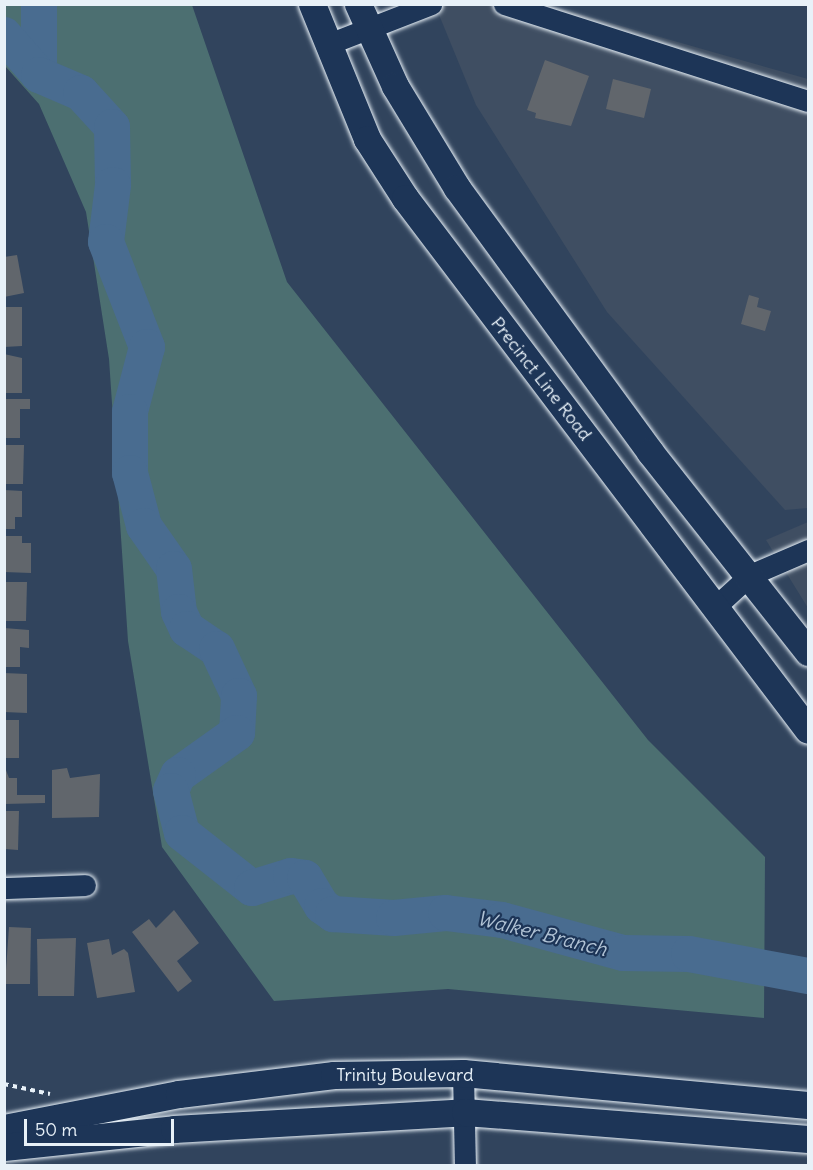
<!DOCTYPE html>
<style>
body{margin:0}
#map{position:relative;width:813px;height:1170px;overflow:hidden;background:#31445d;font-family:Delius,sans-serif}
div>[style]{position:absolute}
.built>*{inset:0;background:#3f4e62}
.green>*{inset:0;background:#4c6f71}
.river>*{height:36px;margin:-18px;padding:0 18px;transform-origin:18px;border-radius:18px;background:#496c90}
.building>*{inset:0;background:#61666c}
.path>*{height:4px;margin-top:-2px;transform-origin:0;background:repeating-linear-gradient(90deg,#e8f1f8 0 4.5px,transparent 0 9px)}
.roads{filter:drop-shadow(0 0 2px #e8f1f8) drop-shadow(0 0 2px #e8f1f8)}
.minor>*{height:21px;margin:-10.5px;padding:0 10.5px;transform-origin:10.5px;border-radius:10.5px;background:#1d3557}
.major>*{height:27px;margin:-13.5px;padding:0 13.5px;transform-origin:13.5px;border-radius:13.5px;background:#1d3557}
span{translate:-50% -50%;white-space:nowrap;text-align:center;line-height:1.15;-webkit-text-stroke:4.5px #1d3557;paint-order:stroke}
.street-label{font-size:18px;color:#e8f1f8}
.water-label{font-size:20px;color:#b0c2d4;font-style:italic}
.frame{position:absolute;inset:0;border:6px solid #e8f1f8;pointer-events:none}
.scale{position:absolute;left:24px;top:1119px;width:150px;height:27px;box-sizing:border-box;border:3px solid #e8f1f8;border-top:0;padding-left:8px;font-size:18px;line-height:21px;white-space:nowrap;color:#e8f1f8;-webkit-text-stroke:4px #1d3557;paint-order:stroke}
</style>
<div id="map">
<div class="built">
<div style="clip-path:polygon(435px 5px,547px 5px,808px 79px,808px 508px,785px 510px,607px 312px,476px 105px)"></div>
<div style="clip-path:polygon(808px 522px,808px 608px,766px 540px)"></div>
</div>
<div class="green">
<div style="clip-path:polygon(5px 4px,192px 5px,287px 282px,648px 740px,765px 857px,764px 1018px,448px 989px,274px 1001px,162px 847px,128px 641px,109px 359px,86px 212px,39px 104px,5px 66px)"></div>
</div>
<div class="river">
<div style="left:39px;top:4px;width:71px;rotate:90deg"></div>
<div style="left:4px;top:35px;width:53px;rotate:48.8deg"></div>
<div style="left:39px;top:75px;width:46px;rotate:23.2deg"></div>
<div style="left:81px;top:93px;width:46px;rotate:47.6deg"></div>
<div style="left:112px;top:127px;width:58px;rotate:89deg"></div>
<div style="left:113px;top:185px;width:57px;rotate:97deg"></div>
<div style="left:106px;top:242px;width:113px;rotate:68.7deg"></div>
<div style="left:147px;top:347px;width:67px;rotate:104.7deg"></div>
<div style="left:130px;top:412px;width:61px;rotate:90deg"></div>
<div style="left:130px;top:473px;width:55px;rotate:75.2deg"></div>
<div style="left:144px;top:526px;width:52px;rotate:55.1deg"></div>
<div style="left:174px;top:569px;width:43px;rotate:83.4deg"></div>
<div style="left:179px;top:612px;width:19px;rotate:65deg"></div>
<div style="left:187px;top:629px;width:36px;rotate:34deg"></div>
<div style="left:217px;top:649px;width:52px;rotate:64.9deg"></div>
<div style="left:239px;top:696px;width:37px;rotate:93deg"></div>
<div style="left:237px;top:733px;width:72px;rotate:144.6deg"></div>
<div style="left:178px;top:775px;width:17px;rotate:114deg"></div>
<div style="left:171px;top:791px;width:43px;rotate:75.3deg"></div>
<div style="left:182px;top:833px;width:89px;rotate:38.2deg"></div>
<div style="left:252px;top:888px;width:41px;rotate:-17.1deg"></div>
<div style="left:291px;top:876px;width:14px;rotate:8deg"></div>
<div style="left:305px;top:878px;width:33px;rotate:59deg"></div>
<div style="left:322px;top:906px;width:14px;rotate:36deg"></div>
<div style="left:333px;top:914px;width:61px;rotate:3.8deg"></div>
<div style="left:394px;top:918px;width:52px;rotate:-5.5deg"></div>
<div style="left:446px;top:913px;width:56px;rotate:7.1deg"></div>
<div style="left:502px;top:920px;width:125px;rotate:15.3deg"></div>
<div style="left:623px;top:953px;width:66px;rotate:0.9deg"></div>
<div style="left:689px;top:954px;width:121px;rotate:10.5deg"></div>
</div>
<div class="building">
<div style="clip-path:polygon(545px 60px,589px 76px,571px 126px,535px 118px,536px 113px,527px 110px)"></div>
<div style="clip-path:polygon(613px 79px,651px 89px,644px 118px,606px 109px)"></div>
<div style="clip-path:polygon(17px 255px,24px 293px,4px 297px,4px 257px)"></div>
<div style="clip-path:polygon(749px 295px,759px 298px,757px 307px,771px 311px,765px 331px,741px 324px)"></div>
<div style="clip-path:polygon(4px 307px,22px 307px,22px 346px,4px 347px)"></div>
<div style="clip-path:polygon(4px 354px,22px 358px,22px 393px,4px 393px)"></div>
<div style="clip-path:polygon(4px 399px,30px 399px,30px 409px,20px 409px,20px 438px,4px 438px)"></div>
<div style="clip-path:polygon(4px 445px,24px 445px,23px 484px,4px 484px)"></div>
<div style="clip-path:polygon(4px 490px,22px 491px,22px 517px,15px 517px,15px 529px,4px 529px)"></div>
<div style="clip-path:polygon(4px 536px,22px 536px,22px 543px,31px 543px,31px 573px,4px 572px)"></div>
<div style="clip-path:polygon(4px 582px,27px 582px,26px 621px,4px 621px)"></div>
<div style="clip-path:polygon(4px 628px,29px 630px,29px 648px,20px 647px,20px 667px,4px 667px)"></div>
<div style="clip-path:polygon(4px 673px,27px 674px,27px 713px,4px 712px)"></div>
<div style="clip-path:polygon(4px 720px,19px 720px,19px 758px,4px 758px)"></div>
<div style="clip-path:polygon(4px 765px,9px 778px,17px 778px,17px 795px,45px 795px,45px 803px,4px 804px)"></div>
<div style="clip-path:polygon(67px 768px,70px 778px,100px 774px,99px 817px,52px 818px,52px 770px)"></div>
<div style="clip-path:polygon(5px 811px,19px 811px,18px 850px,5px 849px)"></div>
<div style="clip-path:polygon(174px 910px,199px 943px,177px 961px,192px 981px,178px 992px,132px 932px,149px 919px,156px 928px)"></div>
<div style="clip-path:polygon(9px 927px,31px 928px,30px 984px,5px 984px)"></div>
<div style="clip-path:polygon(76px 938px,74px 996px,38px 996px,37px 939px)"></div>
<div style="clip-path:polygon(109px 939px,112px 955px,124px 949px,128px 953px,135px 992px,97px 998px,87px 943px)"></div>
</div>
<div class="path">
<div style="left:4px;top:1084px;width:47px;rotate:12.3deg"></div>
</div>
<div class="roads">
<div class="minor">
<div style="left:504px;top:4px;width:319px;rotate:17.7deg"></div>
<div style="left:326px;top:45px;width:113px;rotate:-21.3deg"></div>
<div style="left:715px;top:607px;width:47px;rotate:-42.4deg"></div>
<div style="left:750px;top:575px;width:63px;rotate:-23.3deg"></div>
<div style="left:4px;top:888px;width:81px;rotate:-2.1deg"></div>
<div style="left:463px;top:1073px;width:93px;rotate:88.8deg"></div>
</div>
<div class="major">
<div style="left:312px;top:4px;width:146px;rotate:67.8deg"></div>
<div style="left:367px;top:139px;width:70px;rotate:57.2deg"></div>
<div style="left:405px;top:198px;width:667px;rotate:52.86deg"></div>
<div style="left:358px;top:4px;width:90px;rotate:65.7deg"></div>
<div style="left:395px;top:86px;width:119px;rotate:58.7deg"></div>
<div style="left:457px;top:188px;width:327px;rotate:53.8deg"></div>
<div style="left:650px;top:452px;width:255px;rotate:51.7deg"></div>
<div style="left:4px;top:1128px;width:178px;rotate:-11deg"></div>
<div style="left:179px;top:1094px;width:156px;rotate:-7deg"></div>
<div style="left:334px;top:1075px;width:129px;rotate:-0.9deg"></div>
<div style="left:463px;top:1073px;width:346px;rotate:5.3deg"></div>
<div style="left:4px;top:1147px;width:171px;rotate:-6deg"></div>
<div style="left:174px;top:1129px;width:291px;rotate:-3.3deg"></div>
<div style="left:465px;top:1112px;width:344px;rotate:4.5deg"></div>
</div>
</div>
<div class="street-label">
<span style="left:541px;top:379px;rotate:52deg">Precinct Line Road</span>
<span style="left:405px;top:1075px">Trinity Boulevard</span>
</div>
<div class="water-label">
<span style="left:542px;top:933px;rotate:14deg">Walker Branch</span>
</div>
<div class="frame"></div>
<div class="scale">50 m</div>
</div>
